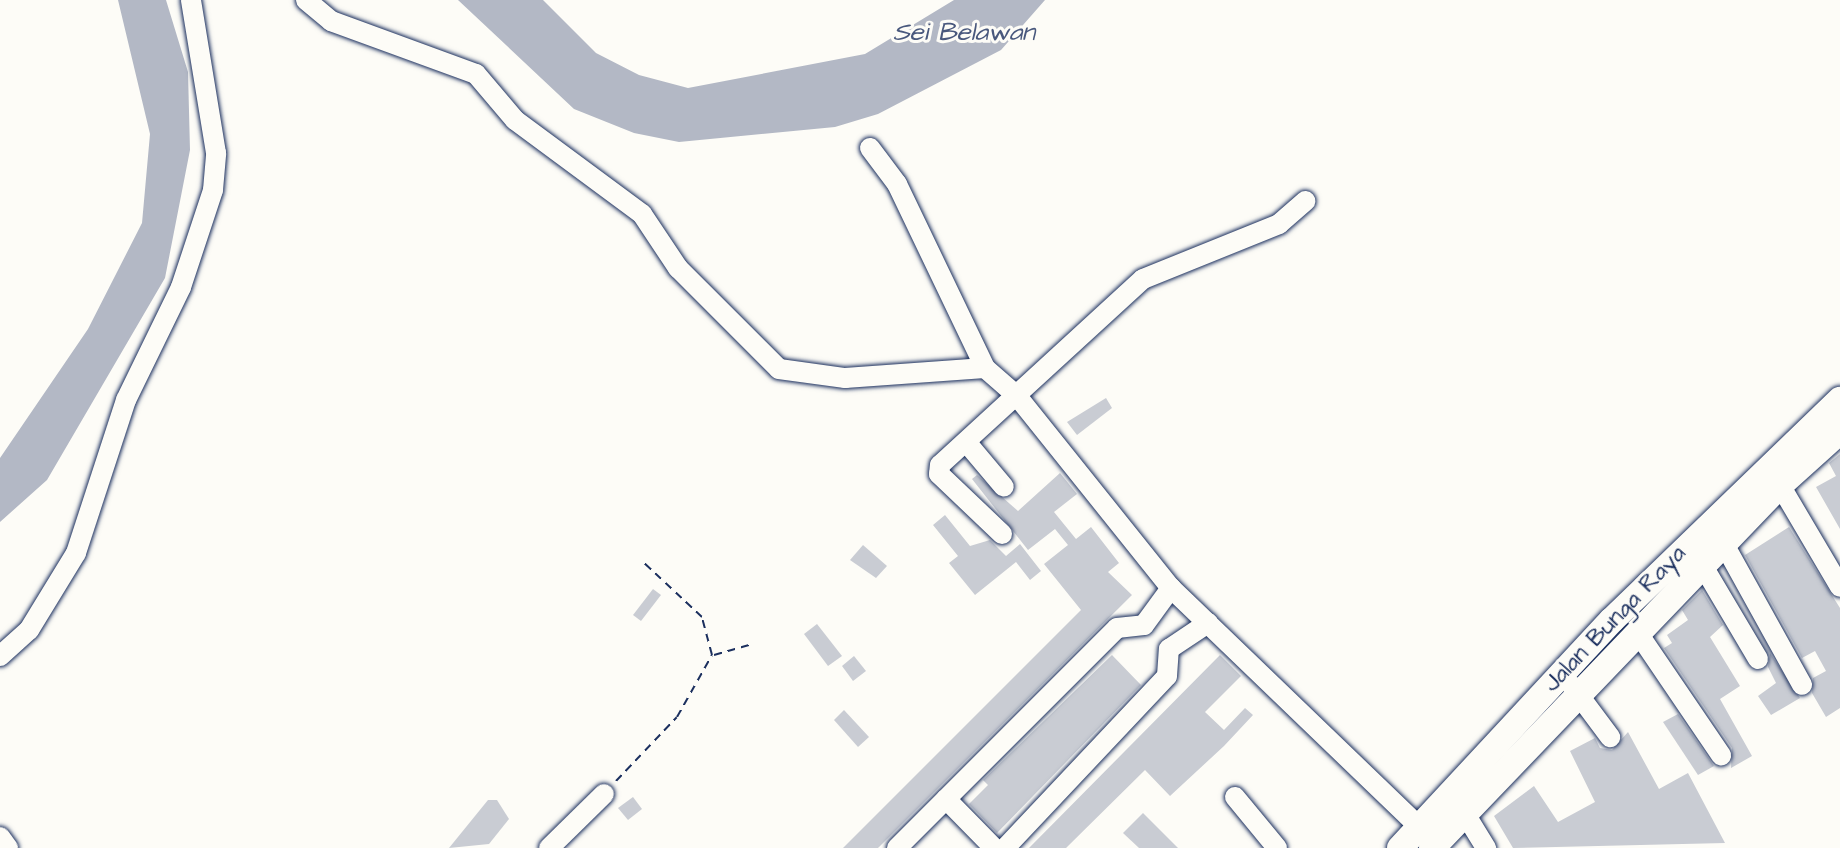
<!DOCTYPE html>
<style>
body{margin:0}
#map{position:relative;width:1840px;height:848px;overflow:hidden;background:#fdfcf7;font-family:"Architects Daughter",sans-serif}
div>[style]{position:absolute}
.water>*{inset:0;background:#b3b8c5}
.building>*{inset:0;background:#c9ccd3}
.path>*{height:2px;margin-top:-1px;transform-origin:0;background:repeating-linear-gradient(90deg,#1b2f5e 0 8px,transparent 0 14px)}
.roads{filter:drop-shadow(0 0 2px #1b2f5e) drop-shadow(0 0 2px #1b2f5e)}
.minor>*{height:20px;margin:-10px;padding:0 10px;transform-origin:10px;border-radius:10px;background:#fdfcf7}
.major>*{height:26px;margin:-13px;padding:0 13px;transform-origin:13px;border-radius:13px;background:#fdfcf7}
span{translate:-50% -50%;white-space:nowrap;text-align:center;line-height:1.15;-webkit-text-stroke:6px #fdfcf7;paint-order:stroke}
.street-label{font-size:24px;color:#1b2f5e}
.water-label{font-size:26px;color:#49587d;font-style:italic}
</style>
<div id="map">
<div class="water">
<div style="clip-path:polygon(118px 0,166px 0,188px 72px,190px 150px,165px 278px,47px 480px,0 522px,0 458px,88px 329px,142px 223px,150px 134px)"></div>
<div style="clip-path:polygon(458px 0,543px 0,596px 53px,639px 75px,688px 88px,865px 54px,954px 0,1045px 0,1001px 50px,878px 114px,835px 127px,679px 142px,634px 133px,574px 109px)"></div>
</div>
<div class="building">
<div style="clip-path:polygon(1106px 398px,1112px 408px,1077px 435px,1067px 422px)"></div>
<div style="clip-path:polygon(1840px 454px,1840px 529px,1816px 487px,1836px 476px,1829px 463px)"></div>
<div style="clip-path:polygon(1060px 473px,1077px 494px,1054px 512px,1076px 539px,1091px 527px,1119px 563px,1108px 572px,1132px 595px,878px 848px,843px 848px,1081px 610px,1044px 564px,1068px 545px,1055px 529px,1028px 550px,972px 479px,977px 475px,1018px 511px)"></div>
<div style="clip-path:polygon(945px 515px,970px 546px,990px 540px,1006px 556px,1020px 544px,1041px 571px,1030px 580px,1016px 562px,975px 595px,949px 563px,958px 556px,933px 525px)"></div>
<div style="clip-path:polygon(1789px 527px,1840px 608px,1840px 708px,1826px 717px,1812px 693px,1813px 678px,1826px 671px,1815px 651px,1802px 658px,1745px 555px)"></div>
<div style="clip-path:polygon(863px 545px,887px 566px,876px 578px,850px 560px)"></div>
<div style="clip-path:polygon(653px 589px,661px 595px,641px 621px,633px 615px)"></div>
<div style="clip-path:polygon(1702px 590px,1723px 625px,1710px 637px,1740px 686px,1720px 699px,1752px 756px,1731px 768px,1732px 748px,1664px 648px,1672px 643px,1667px 635px,1688px 620px,1682px 610px)"></div>
<div style="clip-path:polygon(817px 624px,842px 656px,828px 666px,804px 634px)"></div>
<div style="clip-path:polygon(1770px 653px,1800px 698px,1771px 715px,1758px 696px,1776px 683px,1768px 667px)"></div>
<div style="clip-path:polygon(1112px 655px,1141px 685px,997px 833px,969px 804px,988px 785px,983px 780px)"></div>
<div style="clip-path:polygon(1220px 655px,1241px 676px,1205px 712px,1224px 730px,1245px 708px,1253px 715px,1224px 746px,1170px 796px,1145px 770px,1066px 848px,1029px 848px)"></div>
<div style="clip-path:polygon(854px 656px,866px 671px,853px 681px,842px 666px)"></div>
<div style="clip-path:polygon(844px 710px,869px 737px,858px 747px,834px 720px)"></div>
<div style="clip-path:polygon(1678px 714px,1714px 766px,1698px 775px,1663px 722px)"></div>
<div style="clip-path:polygon(1628px 732px,1659px 789px,1688px 773px,1725px 843px,1513px 848px,1494px 816px,1534px 786px,1558px 822px,1595px 802px,1570px 751px,1595px 738px,1600px 748px,1612px 750px)"></div>
<div style="clip-path:polygon(633px 797px,642px 809px,628px 820px,618px 808px)"></div>
<div style="clip-path:polygon(488px 800px,497px 800px,509px 819px,489px 844px,449px 848px)"></div>
<div style="clip-path:polygon(1143px 813px,1178px 848px,1139px 848px,1123px 833px)"></div>
</div>
<div class="path">
<div style="left:714px;top:655px;width:40px;rotate:-16deg"></div>
<div style="left:616px;top:781px;width:88px;rotate:-46.4deg"></div>
<div style="left:677px;top:717px;width:71px;rotate:-60.6deg"></div>
<div style="left:712px;top:655px;width:39px;rotate:-105deg"></div>
<div style="left:702px;top:617px;width:82px;rotate:-137deg"></div>
</div>
<div class="roads">
<div class="minor">
<div style="left:306px;top:0;width:33px;rotate:40deg"></div>
<div style="left:331px;top:21px;width:154px;rotate:20.1deg"></div>
<div style="left:476px;top:74px;width:60px;rotate:49.7deg"></div>
<div style="left:515px;top:120px;width:158px;rotate:36.5deg"></div>
<div style="left:642px;top:214px;width:65px;rotate:56.3deg"></div>
<div style="left:678px;top:268px;width:143px;rotate:45deg"></div>
<div style="left:779px;top:369px;width:67px;rotate:7.8deg"></div>
<div style="left:845px;top:378px;width:140px;rotate:-4.1deg"></div>
<div style="left:870px;top:148px;width:45px;rotate:53.1deg"></div>
<div style="left:897px;top:184px;width:204px;rotate:64.4deg"></div>
<div style="left:985px;top:368px;width:43px;rotate:41.2deg"></div>
<div style="left:1017px;top:396px;width:246px;rotate:51.3deg"></div>
<div style="left:1171px;top:588px;width:344px;rotate:43.9deg"></div>
<div style="left:967px;top:443px;width:57px;rotate:49.9deg"></div>
<div style="left:1780px;top:485px;width:118px;rotate:59.5deg"></div>
<div style="left:1002px;top:534px;width:87px;rotate:-136.4deg"></div>
<div style="left:939px;top:474px;width:9px;rotate:-84deg"></div>
<div style="left:940px;top:465px;width:275px;rotate:-42.5deg"></div>
<div style="left:1143px;top:279px;width:147px;rotate:-22deg"></div>
<div style="left:1279px;top:224px;width:35px;rotate:-41deg"></div>
<div style="left:1724px;top:544px;width:161px;rotate:61deg"></div>
<div style="left:1703px;top:566px;width:108px;rotate:59.4deg"></div>
<div style="left:1638px;top:633px;width:148px;rotate:55.8deg"></div>
<div style="left:0;top:656px;width:39px;rotate:-42deg"></div>
<div style="left:29px;top:630px;width:90px;rotate:-58.6deg"></div>
<div style="left:76px;top:553px;width:161px;rotate:-71.9deg"></div>
<div style="left:126px;top:400px;width:126px;rotate:-64deg"></div>
<div style="left:181px;top:287px;width:102px;rotate:-71.7deg"></div>
<div style="left:213px;top:190px;width:37px;rotate:-85deg"></div>
<div style="left:216px;top:153px;width:155px;rotate:-99.3deg"></div>
<div style="left:1572px;top:686px;width:64px;rotate:53.3deg"></div>
<div style="left:1235px;top:797px;width:66px;rotate:50.5deg"></div>
<div style="left:946px;top:799px;width:69px;rotate:45.6deg"></div>
<div style="left:1459px;top:804px;width:52px;rotate:58.5deg"></div>
<div style="left:0;top:837px;width:14px;rotate:54deg"></div>
<div style="left:549px;top:848px;width:77px;rotate:-44.5deg"></div>
<div style="left:897px;top:848px;width:311px;rotate:-45deg"></div>
<div style="left:1117px;top:628px;width:27px;rotate:-6deg"></div>
<div style="left:1144px;top:625px;width:46px;rotate:-53.9deg"></div>
<div style="left:1005px;top:848px;width:236px;rotate:-46.7deg"></div>
<div style="left:1167px;top:676px;width:27px;rotate:-86deg"></div>
<div style="left:1169px;top:649px;width:47px;rotate:-33.7deg"></div>
</div>
<div class="major">
<div style="left:1400px;top:848px;width:311px;rotate:-47.1deg"></div>
<div style="left:1612px;top:620px;width:317px;rotate:-44deg"></div>
<div style="left:1432px;top:848px;width:503px;rotate:-46.21deg"></div>
<div style="left:1780px;top:485px;width:81px;rotate:-42deg"></div>
</div>
</div>
<div class="street-label">
<span style="left:1615px;top:619px;rotate:-46deg">Jalan Bunga Raya</span>
</div>
<div class="water-label">
<span style="left:964px;top:33px">Sei Belawan</span>
</div>
</div>
